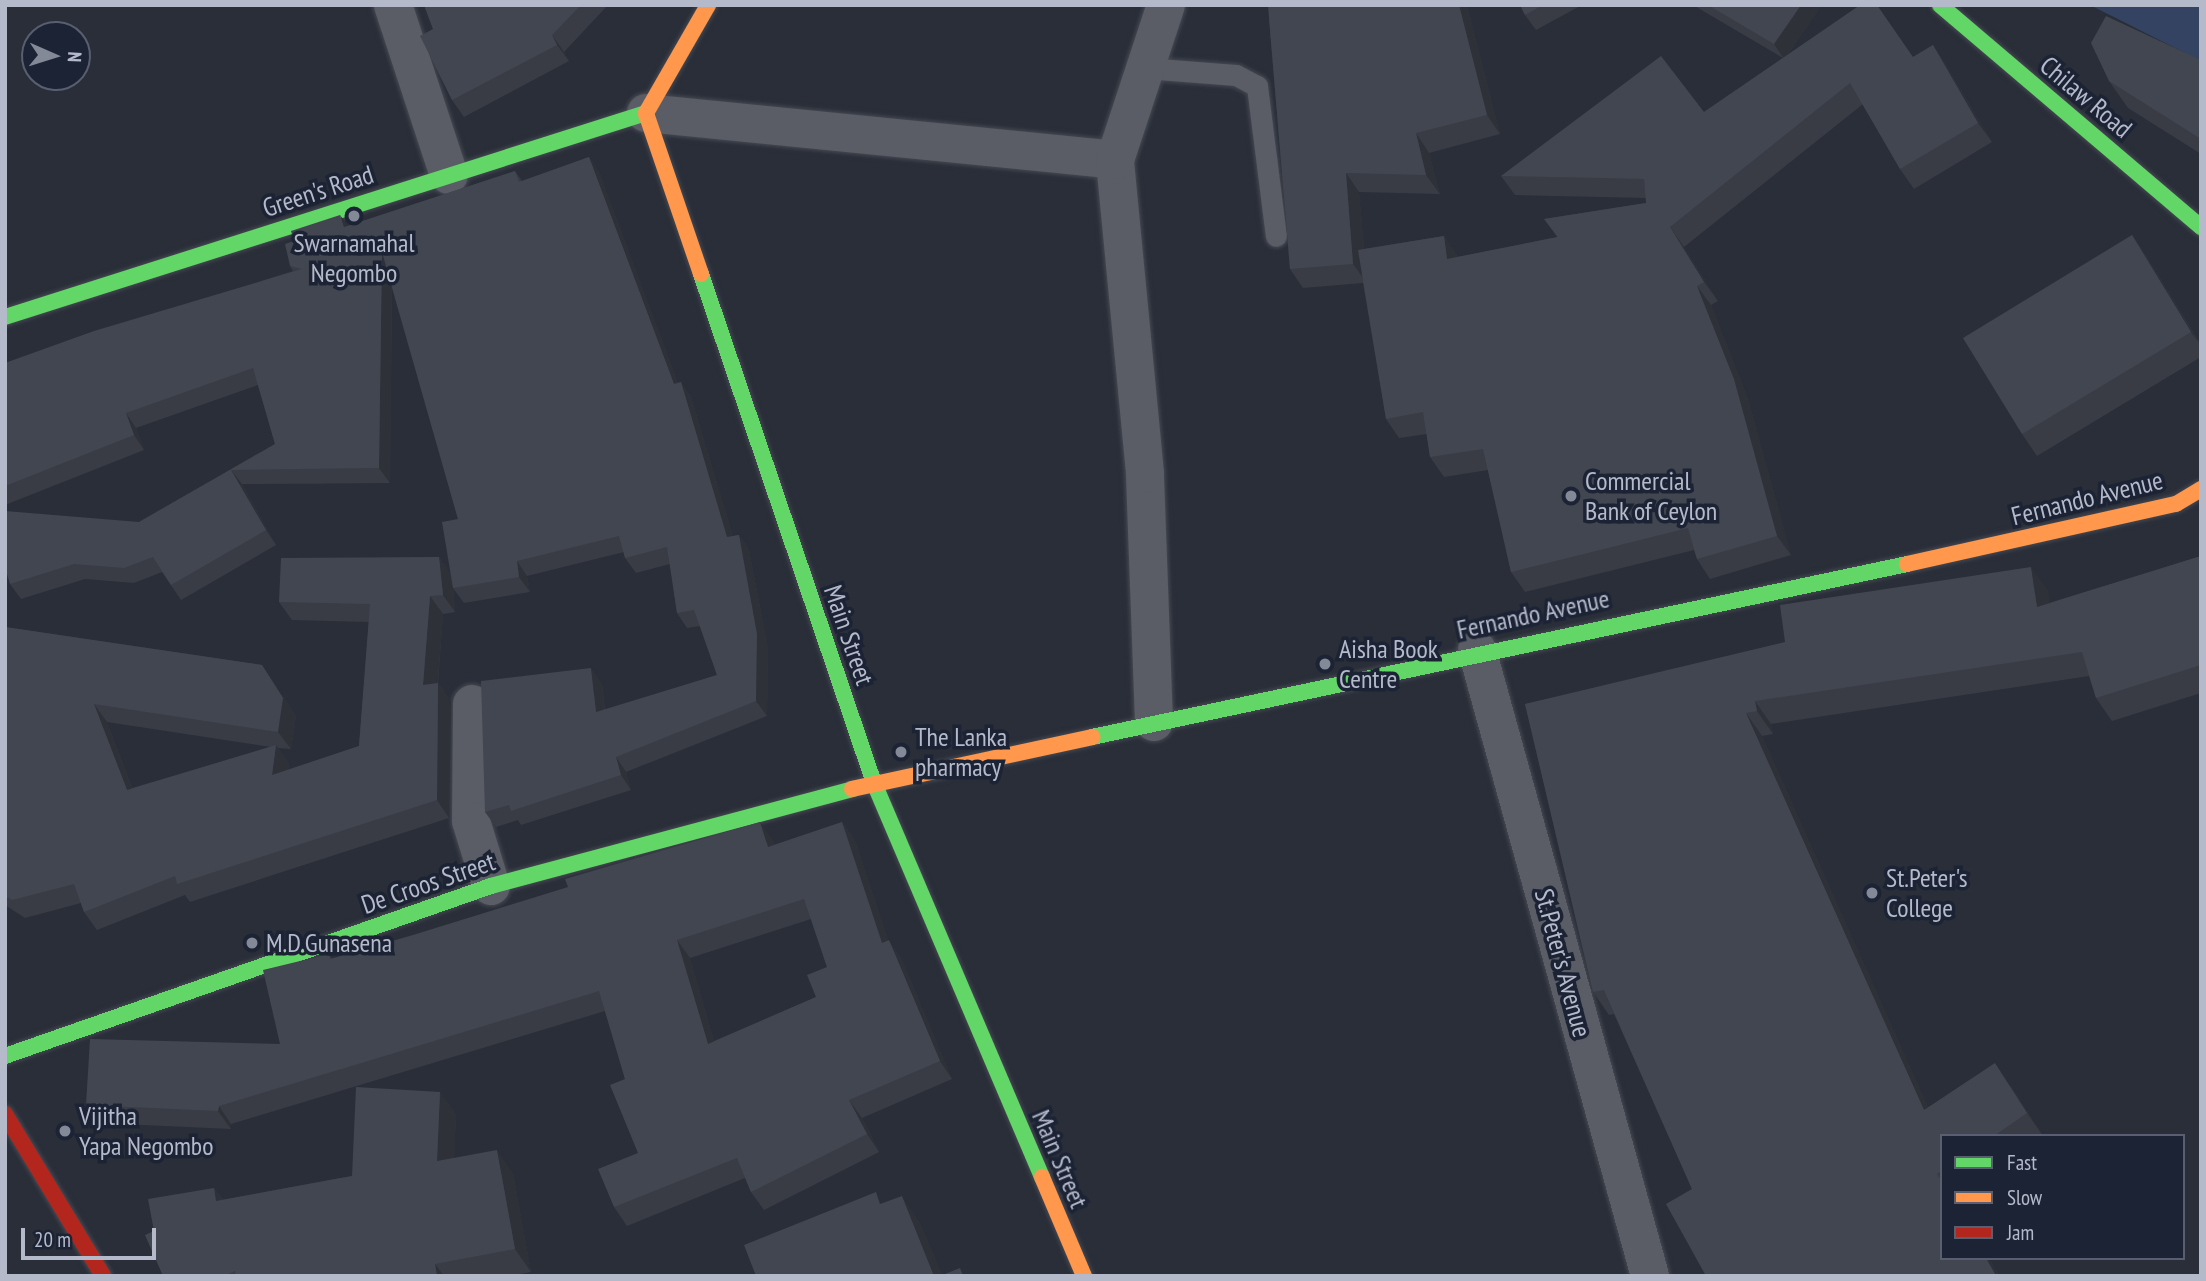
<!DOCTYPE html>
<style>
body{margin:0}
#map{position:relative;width:2206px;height:1281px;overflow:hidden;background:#292e39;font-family:"PT Sans Narrow",sans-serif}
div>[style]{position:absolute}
.water>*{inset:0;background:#354362}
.roads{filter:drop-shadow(0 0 2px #464951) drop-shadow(0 0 2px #464951)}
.lane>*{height:21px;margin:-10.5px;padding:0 10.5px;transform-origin:10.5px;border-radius:10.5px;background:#5a5d66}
.street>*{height:38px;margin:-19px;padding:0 19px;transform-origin:19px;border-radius:19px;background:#5a5d66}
.fast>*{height:16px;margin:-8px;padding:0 8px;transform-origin:8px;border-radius:8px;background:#63d668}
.slow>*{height:16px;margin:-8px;padding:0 8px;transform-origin:8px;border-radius:8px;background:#ff974d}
.jam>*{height:16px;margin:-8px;padding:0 8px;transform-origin:8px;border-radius:8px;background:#b3261e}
.wall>*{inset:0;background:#393c45}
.shaded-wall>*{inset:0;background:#2e3138}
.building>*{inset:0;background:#424650}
.dots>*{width:19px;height:19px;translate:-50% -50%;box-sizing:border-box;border:4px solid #1c2334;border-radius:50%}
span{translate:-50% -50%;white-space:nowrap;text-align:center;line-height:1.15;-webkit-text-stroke:7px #1c2334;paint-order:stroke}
.street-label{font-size:26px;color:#b4baca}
.poi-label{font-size:26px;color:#b4baca}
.left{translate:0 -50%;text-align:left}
.frame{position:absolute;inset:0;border:7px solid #b4baca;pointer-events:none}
.legend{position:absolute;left:1940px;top:1134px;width:245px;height:126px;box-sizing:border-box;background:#1c2334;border:2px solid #595f70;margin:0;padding:9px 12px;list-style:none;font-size:21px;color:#b4baca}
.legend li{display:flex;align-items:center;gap:14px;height:35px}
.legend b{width:35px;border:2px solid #595f70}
.north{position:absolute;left:21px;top:21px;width:70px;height:70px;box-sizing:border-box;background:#1c2334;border:2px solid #595f70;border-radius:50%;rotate:93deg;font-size:19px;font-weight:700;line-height:28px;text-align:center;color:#b4baca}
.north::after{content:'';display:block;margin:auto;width:24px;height:32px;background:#838997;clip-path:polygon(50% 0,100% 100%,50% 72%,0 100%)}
.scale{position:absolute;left:21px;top:1228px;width:135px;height:32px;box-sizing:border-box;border:4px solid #b4baca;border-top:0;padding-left:9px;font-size:21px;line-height:24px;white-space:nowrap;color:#b4baca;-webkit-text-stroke:5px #1c2334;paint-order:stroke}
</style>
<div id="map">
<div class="water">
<div style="clip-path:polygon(2090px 5px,2201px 7px,2201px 61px)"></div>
</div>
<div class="roads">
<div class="lane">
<div style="left:1145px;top:68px;width:91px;rotate:4.4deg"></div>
<div style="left:1236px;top:75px;width:24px;rotate:28deg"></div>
<div style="left:1257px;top:86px;width:151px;rotate:82.8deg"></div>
</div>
<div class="street">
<div style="left:393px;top:5px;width:179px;rotate:71.8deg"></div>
<div style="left:646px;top:113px;width:471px;rotate:5.7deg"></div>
<div style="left:1477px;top:650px;width:649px;rotate:74.55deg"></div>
<div style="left:472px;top:704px;width:117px;rotate:90.5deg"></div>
<div style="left:471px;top:821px;width:68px;rotate:72.9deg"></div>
<div style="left:1154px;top:722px;width:249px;rotate:-92.1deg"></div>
<div style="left:1145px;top:473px;width:314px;rotate:-95.5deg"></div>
<div style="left:1115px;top:160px;width:163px;rotate:-71.8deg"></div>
</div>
<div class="fast">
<div style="left:1940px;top:5px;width:343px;rotate:40.4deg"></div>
<div style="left:701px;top:274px;width:538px;rotate:71.23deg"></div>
<div style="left:874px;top:783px;width:428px;rotate:66.9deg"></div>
<div style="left:5px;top:317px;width:673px;rotate:-17.65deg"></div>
<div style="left:1092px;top:737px;width:833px;rotate:-11.98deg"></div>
<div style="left:5px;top:1056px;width:515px;rotate:-19.28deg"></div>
<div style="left:491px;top:886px;width:374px;rotate:-15deg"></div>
</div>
<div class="slow">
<div style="left:701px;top:274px;width:170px;rotate:-108.9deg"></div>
<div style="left:646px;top:113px;width:125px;rotate:-60.1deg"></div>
<div style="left:1907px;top:564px;width:276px;rotate:-12.6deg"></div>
<div style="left:2176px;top:504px;width:29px;rotate:-31deg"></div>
<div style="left:852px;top:789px;width:246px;rotate:-12.2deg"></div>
<div style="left:1042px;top:1177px;width:108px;rotate:67deg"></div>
</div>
<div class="jam">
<div style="left:5px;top:1114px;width:189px;rotate:58.8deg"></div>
</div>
</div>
<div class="wall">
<div style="clip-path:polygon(424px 5px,608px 5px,564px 52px,569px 61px,464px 117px,452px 100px,433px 29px)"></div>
<div style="clip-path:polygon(1467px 5px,1500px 134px,1429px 153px,1440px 194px,1359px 192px,1364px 249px,1444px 236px,1458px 257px,1557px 237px,1544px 219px,1646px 203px,1646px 198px,1515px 195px,1501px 176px,1704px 112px,1783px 58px,1693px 5px,1822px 5px,1787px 55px,1913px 57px,1933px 45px,1946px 65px,1992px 142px,1914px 189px,1900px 169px,1863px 104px,1684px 247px,1718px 301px,1711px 305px,1748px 399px,1791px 555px,1710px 579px,1697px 559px,1694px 550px,1525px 592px,1511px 572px,1488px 470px,1444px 477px,1430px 457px,1427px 434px,1399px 438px,1386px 419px,1363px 283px,1303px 288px,1290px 269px,1269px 18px)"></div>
<div style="clip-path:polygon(1520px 5px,1582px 5px,1536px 30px,1525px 15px)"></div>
<div style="clip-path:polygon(2201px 60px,2201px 154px,2128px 108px,2109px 81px)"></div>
<div style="clip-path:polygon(evenodd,589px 157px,599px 172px,678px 383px,681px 382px,691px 397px,733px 536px,739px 535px,749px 550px,768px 649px,767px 716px,626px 772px,631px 790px,521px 825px,518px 820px,496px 827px,485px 812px,602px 683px,605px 710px,717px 675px,700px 626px,687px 628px,677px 613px,670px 564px,636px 573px,625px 558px,624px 552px,527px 576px,530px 592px,464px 603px,453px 588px,453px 585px,455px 612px,443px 614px,438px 683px,451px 701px,449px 818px,190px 902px,185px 895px,97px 930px,84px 912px,81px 903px,25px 918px,5px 905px,5px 627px,262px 665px,296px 716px,291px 749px,278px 748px,289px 763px,288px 770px,359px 746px,369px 622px,292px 620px,279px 602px,439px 557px,451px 574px,458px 519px,392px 288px,390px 483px,242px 484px,276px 545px,181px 600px,162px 572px,134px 583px,85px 579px,21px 599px,10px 584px,139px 522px,275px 444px,258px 385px,136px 428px,144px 450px,5px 505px,5px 363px,293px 271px,290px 266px,348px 226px,515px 171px,522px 181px,589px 157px,107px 722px,271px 747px,132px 788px,107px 722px)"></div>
<div style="clip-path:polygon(2132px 235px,2147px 257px,2201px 345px,2201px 357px,2037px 456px,2022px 434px)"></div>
<div style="clip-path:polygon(2201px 556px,2201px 693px,2112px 721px,2096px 698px,2089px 676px,1771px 724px,1773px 734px,1762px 736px,1928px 1107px,2011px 1086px,2043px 1136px,1942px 1136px,1942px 1258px,1989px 1258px,1999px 1276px,1706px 1276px,1692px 1189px,1614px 1014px,1609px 1015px,1593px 992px,1525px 704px,2048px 590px,2049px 603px)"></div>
<div style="clip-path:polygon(evenodd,842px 822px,855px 840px,888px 940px,901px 958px,952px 1079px,862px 1118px,879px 1152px,764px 1210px,751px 1192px,745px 1178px,627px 1226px,614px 1207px,638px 1153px,625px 1079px,605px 1011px,231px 1124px,231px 1129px,99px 1123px,86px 1105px,280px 1044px,329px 954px,332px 959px,773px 840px,774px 845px,842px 822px,811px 919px,827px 967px,816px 997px,714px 1041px,690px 958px,811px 919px)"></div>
<div style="clip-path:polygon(440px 1092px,456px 1115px,454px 1158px,513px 1173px,531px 1272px,510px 1276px,163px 1276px,154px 1231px,214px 1188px,223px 1200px,352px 1176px)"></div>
</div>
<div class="shaded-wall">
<div style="clip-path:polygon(1459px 5px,1467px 5px,1500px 134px,1487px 115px)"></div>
<div style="clip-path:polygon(1801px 5px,1822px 5px,1784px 59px,1774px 44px)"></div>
<div style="clip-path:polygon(552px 35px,564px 52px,569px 61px,557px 45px)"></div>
<div style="clip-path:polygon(1933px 45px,1946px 65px,1992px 142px,1978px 123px)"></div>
<div style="clip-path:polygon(1416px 133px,1429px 153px,1440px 194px,1426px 175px)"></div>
<div style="clip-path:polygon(589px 157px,599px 172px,684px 399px,674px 384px)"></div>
<div style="clip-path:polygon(1346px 173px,1359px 192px,1367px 283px,1353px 264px)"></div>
<div style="clip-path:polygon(340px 215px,351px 230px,344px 227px)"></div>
<div style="clip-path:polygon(1670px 227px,1684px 247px,1718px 301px,1704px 282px)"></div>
<div style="clip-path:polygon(2132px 235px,2147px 257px,2201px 346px,2191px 332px)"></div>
<div style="clip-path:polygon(1444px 236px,1457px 256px,1461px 279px,1447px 259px)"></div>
<div style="clip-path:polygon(382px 252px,392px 267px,390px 483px,379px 468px)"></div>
<div style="clip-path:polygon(1697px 286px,1711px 305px,1748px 399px,1791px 555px,1777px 536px)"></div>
<div style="clip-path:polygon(681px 382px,691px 397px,738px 552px,727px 537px)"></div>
<div style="clip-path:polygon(126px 413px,136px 428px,144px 450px,134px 435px)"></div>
<div style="clip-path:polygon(231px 470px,242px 484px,276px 545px,266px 530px)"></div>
<div style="clip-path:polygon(739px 535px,749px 550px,768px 649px,767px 716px,756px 701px)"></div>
<div style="clip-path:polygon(439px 557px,452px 575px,455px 612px,443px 595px)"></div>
<div style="clip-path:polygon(517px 561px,527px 576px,530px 592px,519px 577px)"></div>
<div style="clip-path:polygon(2031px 567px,2048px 590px,2053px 630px,2037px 607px)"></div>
<div style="clip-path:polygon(430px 596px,443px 614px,436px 703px,423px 685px)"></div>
<div style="clip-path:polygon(262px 665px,296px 716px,291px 749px,278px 732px)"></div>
<div style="clip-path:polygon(591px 668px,602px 683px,606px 727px,596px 712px)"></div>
<div style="clip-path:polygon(438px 683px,451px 701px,449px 818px,437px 800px)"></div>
<div style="clip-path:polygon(1755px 701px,1771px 724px,1773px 734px,1757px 711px)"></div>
<div style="clip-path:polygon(94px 704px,107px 722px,139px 808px,127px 790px)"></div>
<div style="clip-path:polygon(1746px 713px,1762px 736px,1940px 1133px,1924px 1110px)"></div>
<div style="clip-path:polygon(276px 745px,289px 763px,284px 793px,272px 775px)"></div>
<div style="clip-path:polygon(616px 757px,626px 772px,631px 790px,621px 775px)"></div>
<div style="clip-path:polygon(760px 822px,773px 840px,781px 865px,768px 847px)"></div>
<div style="clip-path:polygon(842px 822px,855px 840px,895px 961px,882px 943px)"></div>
<div style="clip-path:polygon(677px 940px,690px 958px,720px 1062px,708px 1044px)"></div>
<div style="clip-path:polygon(889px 940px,901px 958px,952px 1079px,940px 1061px)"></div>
<div style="clip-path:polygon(1995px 1063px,2011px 1086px,2043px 1136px,2027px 1113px)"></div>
<div style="clip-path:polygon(440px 1092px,456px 1115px,453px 1184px,437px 1161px)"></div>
<div style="clip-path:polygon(849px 1100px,862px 1118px,879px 1152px,867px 1134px)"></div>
<div style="clip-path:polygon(219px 1106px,231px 1124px,231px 1129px,218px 1111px)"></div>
<div style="clip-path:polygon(497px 1150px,513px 1173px,531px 1272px,515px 1249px)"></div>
<div style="clip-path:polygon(214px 1188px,230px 1211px,216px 1201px)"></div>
<div style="clip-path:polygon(902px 1196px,921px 1224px,943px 1276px,934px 1276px)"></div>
<div style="clip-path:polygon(1986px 1258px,1989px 1258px,1999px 1276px,1996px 1276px)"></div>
<div style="clip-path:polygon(435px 1264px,444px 1276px,437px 1276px)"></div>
</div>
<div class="building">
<div style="clip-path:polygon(424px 5px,581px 5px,552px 35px,557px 45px,452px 100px,420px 36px,433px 29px)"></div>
<div style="clip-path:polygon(1268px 5px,1459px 5px,1487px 115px,1416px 133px,1426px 175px,1346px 173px,1353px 264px,1290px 269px,1269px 18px)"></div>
<div style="clip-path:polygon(1520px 5px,1543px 5px,1525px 15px)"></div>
<div style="clip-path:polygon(1708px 5px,1801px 5px,1774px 44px)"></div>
<div style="clip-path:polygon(1860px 5px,1877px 5px,1913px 57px,1933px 45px,1978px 123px,1900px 169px,1850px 83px,1670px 227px,1704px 282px,1697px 286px,1734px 379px,1777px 536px,1697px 559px,1688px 528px,1511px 572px,1483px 449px,1430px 457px,1423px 412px,1386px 419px,1358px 250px,1444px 236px,1447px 259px,1558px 237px,1544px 219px,1646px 203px,1644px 179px,1501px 176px,1661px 56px,1704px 112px)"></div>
<div style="clip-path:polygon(2106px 16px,2201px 60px,2201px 139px,2109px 81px,2091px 43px)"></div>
<div style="clip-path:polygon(589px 157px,674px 384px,681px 382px,727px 537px,739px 535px,757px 634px,756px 701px,616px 757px,621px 775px,511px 811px,509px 805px,485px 812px,481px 681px,591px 668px,596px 712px,717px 675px,694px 610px,677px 613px,667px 547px,625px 558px,619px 536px,517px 561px,519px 577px,453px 588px,442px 522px,458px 519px,382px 252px,379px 468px,231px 470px,266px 530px,171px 585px,153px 557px,124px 568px,74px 564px,10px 584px,5px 568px,5px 511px,139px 522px,275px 444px,253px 368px,126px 413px,134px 435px,5px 486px,5px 363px,94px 331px,302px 269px,290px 266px,285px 244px,294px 241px,291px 231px,340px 215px,344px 227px,515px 171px,519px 182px)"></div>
<div style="clip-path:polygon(2132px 235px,2191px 332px,2022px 434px,1963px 338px)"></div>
<div style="clip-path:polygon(2201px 556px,2201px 665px,2096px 698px,2082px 652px,1755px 701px,1757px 711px,1746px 713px,1924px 1110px,1995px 1063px,2027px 1113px,1994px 1136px,1942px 1136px,1942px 1170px,1937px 1174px,1942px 1182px,1942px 1258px,1986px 1258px,1996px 1276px,1706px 1276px,1666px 1204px,1692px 1189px,1604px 990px,1593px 992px,1525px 704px,1785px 642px,1780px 605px,2031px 567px,2037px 607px)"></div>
<div style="clip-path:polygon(439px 557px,443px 595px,430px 596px,423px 685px,438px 683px,437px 800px,177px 884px,175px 876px,84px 912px,74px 884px,12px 900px,5px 896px,5px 627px,262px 665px,283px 698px,278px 732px,94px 704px,127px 790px,276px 745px,272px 775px,359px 746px,370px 604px,279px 602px,281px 558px)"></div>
<div style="clip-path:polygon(evenodd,760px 822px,768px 847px,842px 822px,882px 943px,889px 940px,940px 1061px,849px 1100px,867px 1134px,751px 1192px,737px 1158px,614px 1207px,598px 1169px,638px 1153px,610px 1085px,625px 1079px,599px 991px,219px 1106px,218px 1111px,86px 1105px,90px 1039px,280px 1044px,263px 970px,329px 954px,330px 959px,413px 935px,568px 887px,565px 879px,760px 822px,804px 899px,827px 967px,807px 975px,816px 997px,708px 1044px,677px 940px,804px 899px)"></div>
<div style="clip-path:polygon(356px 1087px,440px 1092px,437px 1161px,497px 1150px,515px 1249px,435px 1264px,437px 1276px,236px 1276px,235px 1271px,224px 1276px,163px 1276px,145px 1235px,154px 1231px,148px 1199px,214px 1188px,216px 1201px,352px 1176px)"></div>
<div style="clip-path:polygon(876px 1192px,880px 1204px,902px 1196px,934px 1276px,756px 1276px,744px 1245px)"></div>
<div style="clip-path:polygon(960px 1268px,963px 1276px,940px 1276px)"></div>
</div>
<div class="dots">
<div style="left:354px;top:216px;background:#838997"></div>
<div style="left:1571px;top:496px;background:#838997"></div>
<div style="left:1325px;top:664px;background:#838997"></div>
<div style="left:901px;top:752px;background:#838997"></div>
<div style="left:1872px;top:893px;background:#838997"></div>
<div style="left:252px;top:943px;background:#838997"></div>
<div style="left:65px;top:1131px;background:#838997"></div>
</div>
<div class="street-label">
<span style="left:2086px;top:97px;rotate:40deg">Chilaw Road</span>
<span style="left:318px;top:191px;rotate:-18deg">Green's Road</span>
<span style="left:2087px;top:498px;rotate:-14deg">Fernando Avenue</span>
<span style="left:1533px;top:614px;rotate:-12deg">Fernando Avenue</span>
<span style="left:849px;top:635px;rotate:71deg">Main Street</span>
<span style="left:428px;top:883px;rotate:-19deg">De Croos Street</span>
<span style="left:1563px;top:963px;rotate:75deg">St.Peter's Avenue</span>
<span style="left:1060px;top:1159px;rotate:67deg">Main Street</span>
</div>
<div class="poi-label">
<span style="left:354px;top:258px">Swarnamahal<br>Negombo</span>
<span class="left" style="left:1585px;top:496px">Commercial<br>Bank of Ceylon</span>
<span class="left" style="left:1339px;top:664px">Aisha Book<br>Centre</span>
<span class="left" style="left:915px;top:752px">The Lanka<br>pharmacy</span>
<span class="left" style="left:1886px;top:893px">St.Peter's<br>College</span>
<span class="left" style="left:266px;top:943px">M.D.Gunasena</span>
<span class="left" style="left:79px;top:1131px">Vijitha<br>Yapa Negombo</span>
</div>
<div class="frame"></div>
<ul class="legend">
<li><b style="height:9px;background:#63d668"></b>Fast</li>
<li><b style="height:9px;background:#ff974d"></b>Slow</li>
<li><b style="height:9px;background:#b3261e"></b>Jam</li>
</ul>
<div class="north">N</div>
<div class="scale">20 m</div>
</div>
